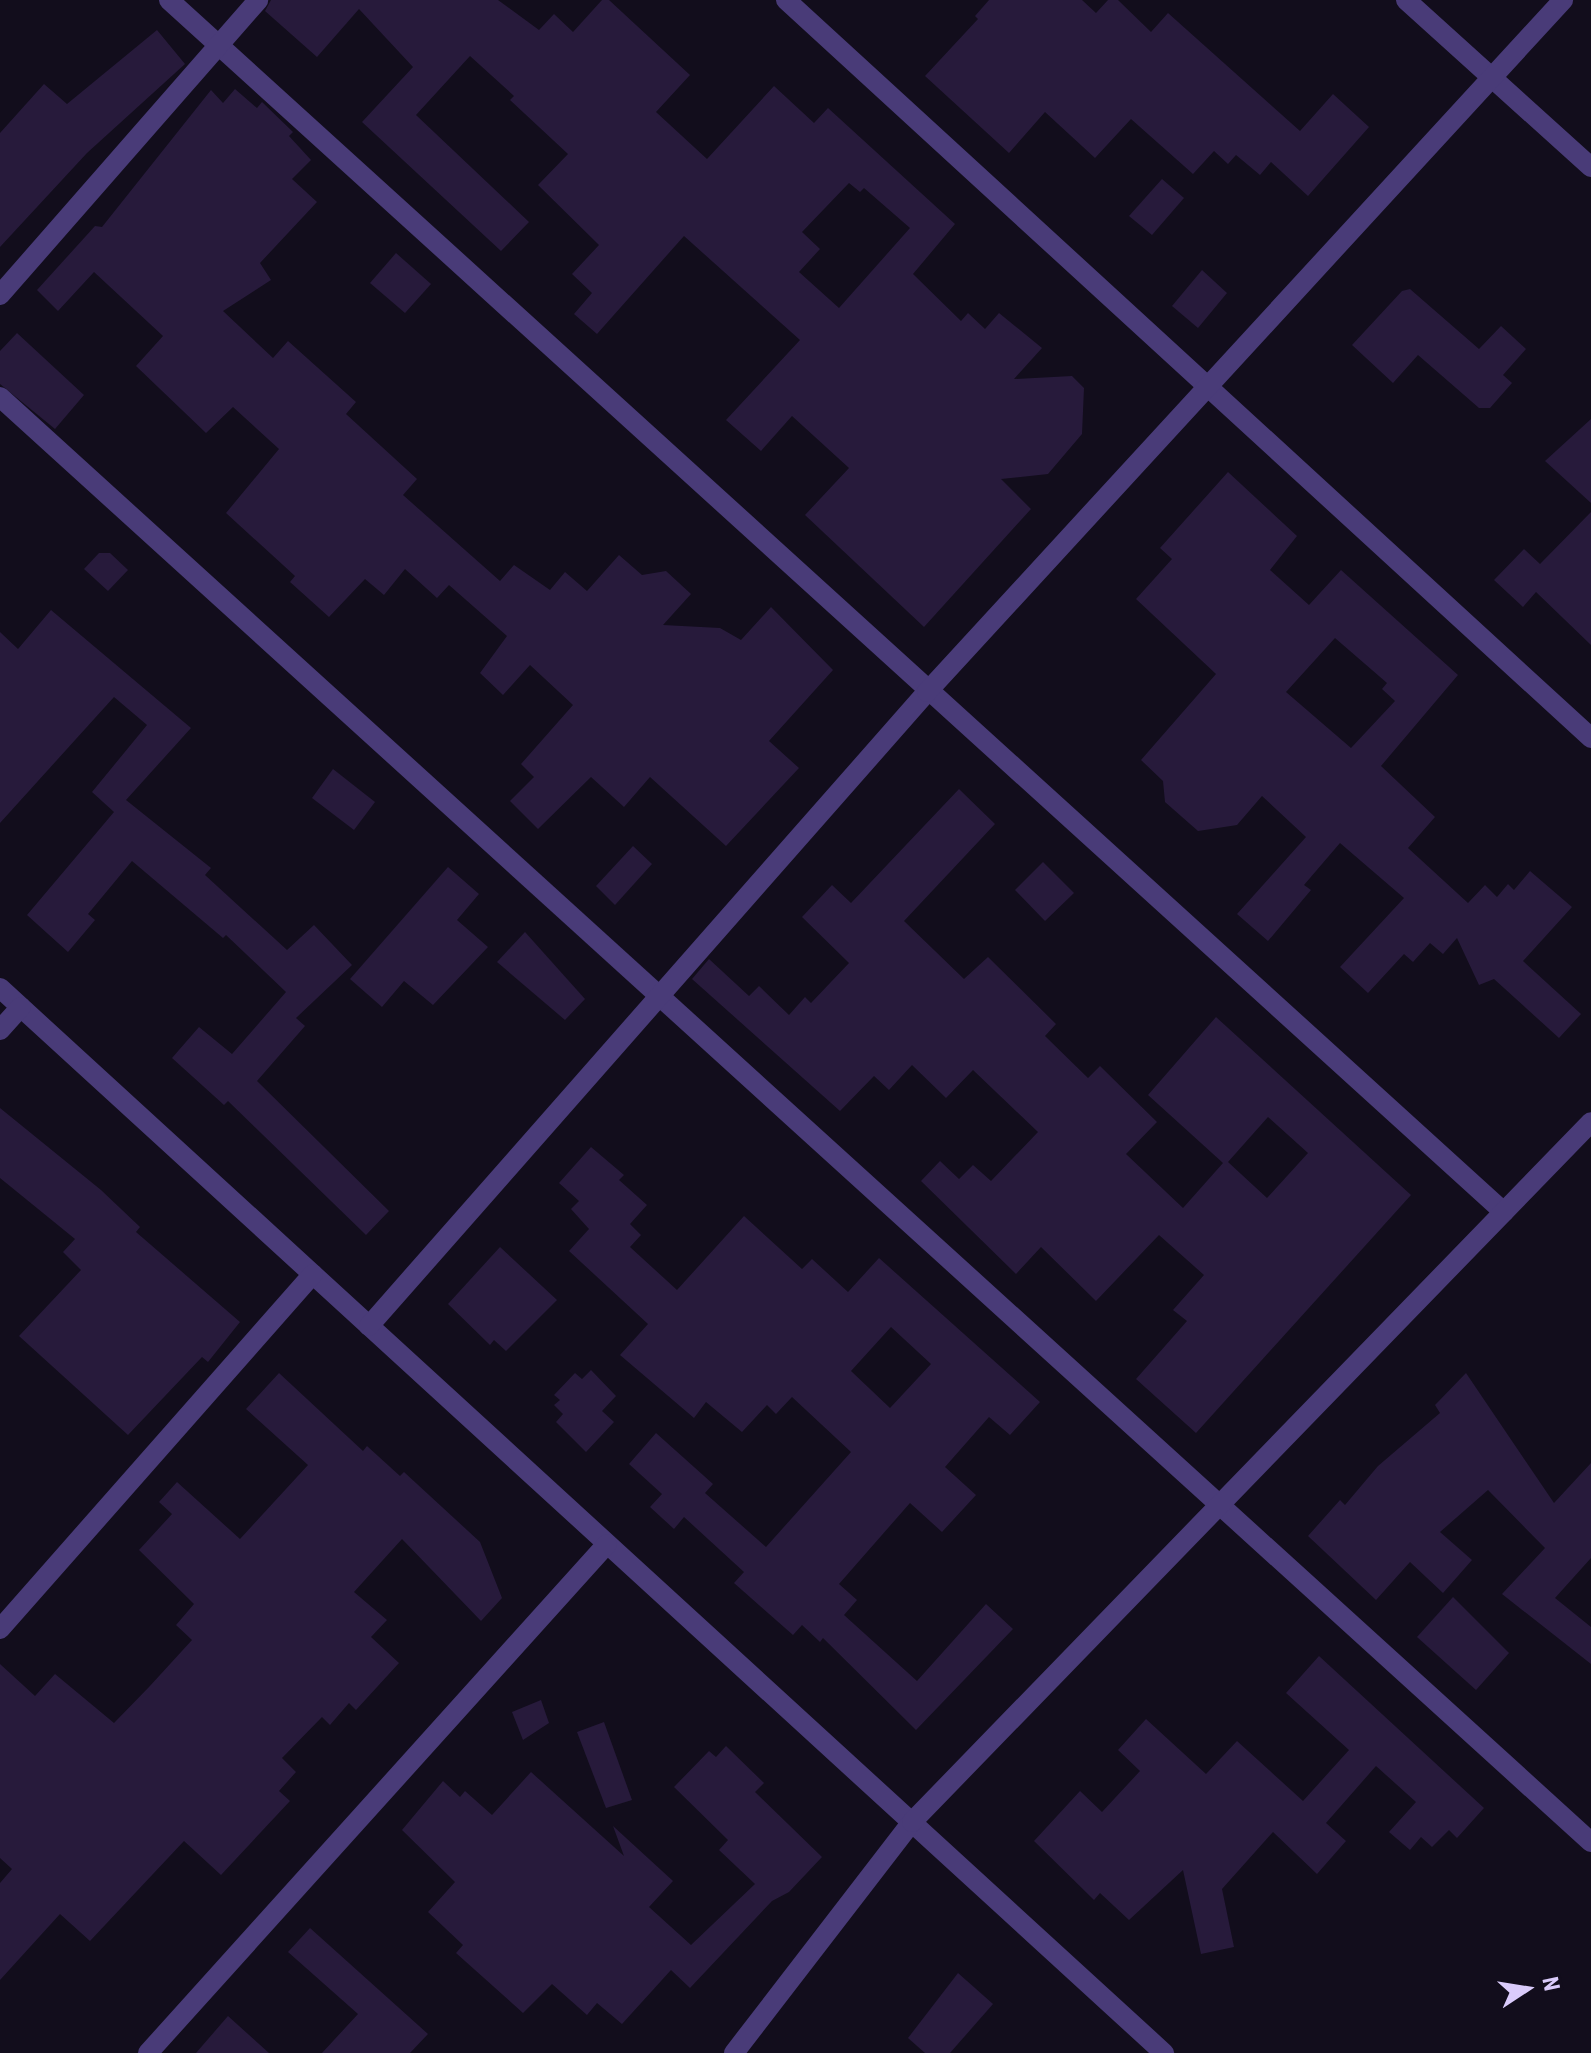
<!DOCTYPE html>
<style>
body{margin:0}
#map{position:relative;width:1591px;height:2053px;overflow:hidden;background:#120d1c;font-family:"Roboto Condensed",sans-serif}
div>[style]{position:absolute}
.building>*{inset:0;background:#271a3b}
.minor>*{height:20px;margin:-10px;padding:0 10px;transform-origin:10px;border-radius:10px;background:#493b78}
span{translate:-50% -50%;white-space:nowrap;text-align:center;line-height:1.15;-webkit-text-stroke:8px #120d1c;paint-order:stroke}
.north{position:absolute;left:1487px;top:1949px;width:80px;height:80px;-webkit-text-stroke:6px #120d1c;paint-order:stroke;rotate:78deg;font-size:22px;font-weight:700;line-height:32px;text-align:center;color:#dacbfb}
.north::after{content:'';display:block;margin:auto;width:28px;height:36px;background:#dacbfb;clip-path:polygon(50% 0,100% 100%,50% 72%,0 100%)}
</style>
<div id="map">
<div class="building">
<div style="clip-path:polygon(evenodd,271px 0,498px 0,539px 30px,554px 14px,573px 32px,602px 0,609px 0,690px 75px,656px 112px,707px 159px,774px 86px,814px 123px,828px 108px,955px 224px,913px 274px,961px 321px,968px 313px,985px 329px,999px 313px,1042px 348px,1014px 379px,1072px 376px,1084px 388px,1082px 434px,1048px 474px,1001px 479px,1031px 509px,924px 627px,805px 515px,849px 468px,792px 416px,761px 451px,726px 420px,800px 340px,684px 236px,597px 334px,574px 314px,592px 293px,572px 274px,599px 245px,538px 185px,568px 154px,510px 100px,514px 96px,470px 56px,416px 115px,529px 222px,501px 251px,362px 122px,413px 67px,359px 9px,317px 57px,265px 11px,271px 0,849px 183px,860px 192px,864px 188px,910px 228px,839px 308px,799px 272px,820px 249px,802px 232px,849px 183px)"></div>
<div style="clip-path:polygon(989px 0,1082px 0,1096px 13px,1108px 0,1118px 0,1151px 32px,1168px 13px,1300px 131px,1333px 94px,1369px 127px,1308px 196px,1271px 162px,1260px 175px,1236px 155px,1228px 164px,1214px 151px,1193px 174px,1131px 119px,1095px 158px,1045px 112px,1009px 153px,925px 76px,978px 19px,975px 16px)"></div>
<div style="clip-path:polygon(157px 30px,185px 64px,87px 153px,0 247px,0 133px,44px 84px,67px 104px)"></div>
<div style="clip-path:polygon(235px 89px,257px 108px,262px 102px,293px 132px,289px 136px,311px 160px,292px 179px,317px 202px,260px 263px,271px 280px,223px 311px,273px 358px,288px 341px,356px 402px,346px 414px,417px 479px,403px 495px,500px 581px,514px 565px,550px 590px,565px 572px,587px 591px,619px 555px,642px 575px,666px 571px,691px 594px,663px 625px,720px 628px,741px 640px,771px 607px,833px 670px,769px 741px,799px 768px,726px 846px,650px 777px,624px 807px,591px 777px,538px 829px,510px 801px,534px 777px,521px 764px,573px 705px,530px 665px,503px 695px,480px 673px,507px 636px,449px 585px,437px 598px,405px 569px,384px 595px,365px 579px,329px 617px,290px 582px,295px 576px,226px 513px,279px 449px,233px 407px,206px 433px,136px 366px,163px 336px,94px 272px,58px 311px,37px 290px,95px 226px,102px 227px,211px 90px,223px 103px)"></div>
<div style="clip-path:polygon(1162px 179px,1184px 198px,1152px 235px,1129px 216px)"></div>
<div style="clip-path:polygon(396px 253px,431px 284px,405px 313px,370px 283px)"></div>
<div style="clip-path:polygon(1202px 270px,1227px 293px,1198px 328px,1172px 306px)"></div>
<div style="clip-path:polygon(1410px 289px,1479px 349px,1501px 326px,1526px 349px,1503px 375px,1512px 383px,1490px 408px,1479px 408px,1418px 355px,1393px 383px,1352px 345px,1402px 291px)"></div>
<div style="clip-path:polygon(17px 333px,84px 395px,55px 429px,0 384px,0 351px)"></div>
<div style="clip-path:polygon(1591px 419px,1591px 503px,1545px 461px)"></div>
<div style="clip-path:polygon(evenodd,1228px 472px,1297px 536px,1270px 570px,1309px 605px,1341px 570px,1458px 675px,1381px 766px,1435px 817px,1408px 848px,1468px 903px,1485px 885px,1497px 897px,1508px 884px,1514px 890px,1530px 871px,1572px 907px,1523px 961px,1581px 1014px,1559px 1038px,1494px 979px,1479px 985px,1457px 938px,1443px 954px,1430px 943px,1413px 962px,1404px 954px,1368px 993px,1340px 967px,1404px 898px,1340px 843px,1304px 885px,1311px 890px,1268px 941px,1237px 914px,1306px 837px,1262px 796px,1237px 825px,1198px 831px,1165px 802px,1163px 781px,1141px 760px,1216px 674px,1136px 599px,1172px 559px,1160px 548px,1228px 472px,1335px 638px,1387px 683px,1382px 689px,1395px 701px,1351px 748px,1286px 692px,1335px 638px)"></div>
<div style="clip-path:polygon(1591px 512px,1591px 645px,1536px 592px,1523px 607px,1494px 580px,1524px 549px,1540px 564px)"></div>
<div style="clip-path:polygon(99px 553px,110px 553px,128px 570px,108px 591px,84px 569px)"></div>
<div style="clip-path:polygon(51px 610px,191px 728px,126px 800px,211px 868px,205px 875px,287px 950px,314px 925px,352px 965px,296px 1018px,305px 1026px,257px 1081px,389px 1211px,366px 1235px,228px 1101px,224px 1105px,172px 1058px,199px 1027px,232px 1054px,286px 992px,226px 935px,223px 938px,132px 861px,88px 914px,95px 920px,68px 952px,27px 915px,114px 812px,92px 792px,147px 725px,114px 697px,0 823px,0 632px,18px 649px)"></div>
<div style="clip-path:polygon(333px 769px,375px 802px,354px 830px,312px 798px)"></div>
<div style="clip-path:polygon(evenodd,959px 789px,995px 824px,904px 921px,964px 979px,988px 957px,1056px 1024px,1045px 1036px,1088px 1078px,1100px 1066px,1157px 1122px,1126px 1154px,1183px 1208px,1223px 1163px,1148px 1095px,1216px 1017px,1411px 1195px,1196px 1433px,1136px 1379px,1187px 1321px,1173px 1310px,1204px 1275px,1159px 1235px,1096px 1301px,1041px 1247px,1016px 1274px,921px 1181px,940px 1161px,959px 1179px,973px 1165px,991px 1181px,1038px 1132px,973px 1070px,946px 1098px,912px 1065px,889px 1090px,874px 1076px,840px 1111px,692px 979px,709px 959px,749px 996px,759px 986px,789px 1015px,805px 997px,811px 1003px,849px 963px,802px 917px,832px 885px,851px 903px,959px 789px,1268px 1117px,1308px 1153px,1267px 1198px,1228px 1162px,1268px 1117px)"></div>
<div style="clip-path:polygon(633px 846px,652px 864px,615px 905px,596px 886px)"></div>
<div style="clip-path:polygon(1043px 862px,1074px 893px,1045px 921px,1015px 890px)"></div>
<div style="clip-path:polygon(448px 867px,479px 894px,457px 920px,488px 947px,433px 1005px,404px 981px,382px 1007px,350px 979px)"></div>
<div style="clip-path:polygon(525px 932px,585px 999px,565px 1020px,497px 962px)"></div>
<div style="clip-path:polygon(0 1108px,101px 1190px,140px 1227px,136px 1232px,240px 1322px,208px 1362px,202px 1357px,128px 1435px,19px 1336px,81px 1270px,63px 1252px,75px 1239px,0 1178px)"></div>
<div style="clip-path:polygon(evenodd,591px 1147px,624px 1175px,619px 1180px,647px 1205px,630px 1224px,641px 1235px,630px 1247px,677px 1290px,744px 1216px,802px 1269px,812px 1259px,848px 1292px,879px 1258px,1040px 1402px,1010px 1435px,989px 1417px,945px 1467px,976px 1495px,942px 1532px,910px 1503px,839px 1584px,857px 1600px,844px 1615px,917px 1681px,986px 1604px,1013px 1629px,916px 1730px,823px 1638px,820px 1642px,802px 1625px,793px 1635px,734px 1583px,744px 1572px,684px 1517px,674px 1529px,650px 1507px,662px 1494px,629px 1464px,656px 1433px,713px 1484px,705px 1493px,766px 1547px,851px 1452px,792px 1397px,776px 1414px,767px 1405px,742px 1432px,706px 1402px,694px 1418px,620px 1355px,648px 1324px,569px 1251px,589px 1229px,571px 1209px,579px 1201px,559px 1183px,591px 1147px,891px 1327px,931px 1364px,890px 1408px,851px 1371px,891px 1327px)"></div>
<div style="clip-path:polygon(500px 1247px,557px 1300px,506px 1351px,494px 1340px,490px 1345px,448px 1304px)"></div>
<div style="clip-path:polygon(591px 1370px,616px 1396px,602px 1411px,614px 1422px,586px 1452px,556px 1422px,563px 1414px,554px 1405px,560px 1400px,554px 1395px,575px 1373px,582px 1379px)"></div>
<div style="clip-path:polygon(279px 1373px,363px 1451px,367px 1446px,400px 1476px,404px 1472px,480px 1542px,502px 1598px,481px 1621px,402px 1539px,354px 1592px,387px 1620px,371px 1637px,399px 1663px,356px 1710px,349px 1703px,330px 1725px,322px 1717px,282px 1758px,296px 1772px,279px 1791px,290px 1801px,221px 1875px,184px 1841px,90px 1941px,60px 1914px,0 1980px,0 1883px,12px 1869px,0 1858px,0 1664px,35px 1696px,55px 1674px,114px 1723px,149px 1687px,192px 1640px,176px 1625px,194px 1604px,139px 1550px,172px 1514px,159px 1502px,177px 1482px,240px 1539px,308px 1465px,246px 1409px)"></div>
<div style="clip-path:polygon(1466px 1373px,1554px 1503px,1591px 1463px,1591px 1558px,1555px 1598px,1591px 1627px,1591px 1664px,1502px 1594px,1545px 1548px,1488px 1490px,1440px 1532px,1472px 1560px,1443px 1593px,1410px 1562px,1376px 1600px,1308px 1536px,1340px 1500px,1345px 1505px,1378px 1466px,1440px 1413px,1435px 1405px)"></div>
<div style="clip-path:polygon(1453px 1597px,1509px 1653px,1476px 1690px,1417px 1637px)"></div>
<div style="clip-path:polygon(1319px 1656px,1484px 1808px,1457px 1838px,1449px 1830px,1432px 1847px,1421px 1837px,1410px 1850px,1389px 1832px,1416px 1802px,1376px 1766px,1326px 1823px,1346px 1841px,1317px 1874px,1273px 1832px,1222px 1889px,1234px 1947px,1201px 1954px,1183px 1870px,1129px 1920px,1100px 1893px,1094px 1900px,1034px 1841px,1080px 1791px,1102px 1812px,1140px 1771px,1118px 1750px,1146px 1719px,1206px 1774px,1237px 1741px,1303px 1801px,1349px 1750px,1286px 1693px)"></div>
<div style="clip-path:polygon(541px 1700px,549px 1723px,523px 1740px,512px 1712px)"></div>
<div style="clip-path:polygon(604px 1722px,632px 1800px,606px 1808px,577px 1732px)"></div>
<div style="clip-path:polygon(726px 1746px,764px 1783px,755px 1792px,822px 1857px,789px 1892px,772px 1901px,690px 1988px,671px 1970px,622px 2024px,597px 2003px,587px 2015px,552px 1984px,523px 2013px,456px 1953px,463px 1945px,428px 1912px,455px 1882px,402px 1830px,443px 1781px,460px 1797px,465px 1791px,492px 1815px,531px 1772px,624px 1856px,613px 1826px,673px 1881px,649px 1907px,691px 1945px,755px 1884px,719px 1850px,728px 1840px,674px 1787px,709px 1751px,716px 1757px)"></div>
<div style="clip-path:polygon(310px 1928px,428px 2034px,410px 2053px,322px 2053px,358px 2014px,288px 1952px)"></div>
<div style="clip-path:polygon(958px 1973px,993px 2004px,950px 2053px,925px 2053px,908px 2038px)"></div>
<div style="clip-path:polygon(228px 2016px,269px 2053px,196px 2053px)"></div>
</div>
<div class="minor">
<div style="left:169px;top:0;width:1803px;rotate:42.24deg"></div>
<div style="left:786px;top:0;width:1092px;rotate:42.51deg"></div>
<div style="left:1406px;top:0;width:249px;rotate:42.1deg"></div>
<div style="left:0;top:295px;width:392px;rotate:-48.8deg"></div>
<div style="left:0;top:397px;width:2149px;rotate:42.25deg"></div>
<div style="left:0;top:988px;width:1578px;rotate:42.46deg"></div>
<div style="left:0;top:1030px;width:31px;rotate:-48deg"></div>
<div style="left:369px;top:1326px;width:845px;rotate:-48.65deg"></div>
<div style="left:927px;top:692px;width:940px;rotate:-47.41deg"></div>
<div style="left:0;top:1629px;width:473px;rotate:-48.6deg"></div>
<div style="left:148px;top:2053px;width:685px;rotate:-47.96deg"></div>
<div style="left:734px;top:2053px;width:292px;rotate:-52.4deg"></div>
<div style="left:912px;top:1822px;width:975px;rotate:-45.87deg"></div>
</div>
<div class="north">N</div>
</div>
